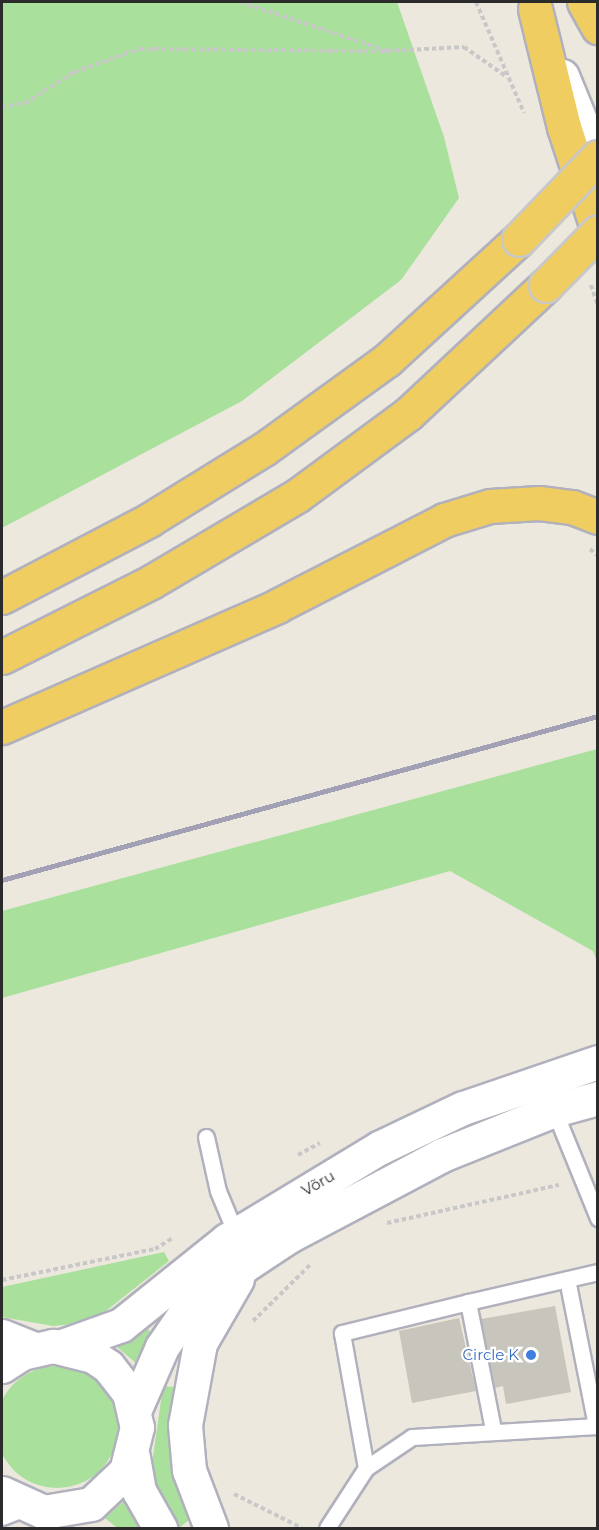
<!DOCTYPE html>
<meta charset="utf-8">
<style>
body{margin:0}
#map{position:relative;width:599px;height:1530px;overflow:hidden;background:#ece8dd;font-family:Montserrat,sans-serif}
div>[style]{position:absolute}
.green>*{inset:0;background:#a8e09c}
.round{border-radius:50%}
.building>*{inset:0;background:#c8c6bc}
.path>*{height:4px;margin-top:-2px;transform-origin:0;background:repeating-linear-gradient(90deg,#c8c8c8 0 4.5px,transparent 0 7.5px)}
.roads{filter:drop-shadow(2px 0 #b1b1be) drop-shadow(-2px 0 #b1b1be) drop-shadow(0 2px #b1b1be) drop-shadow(0 -2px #b1b1be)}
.service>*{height:15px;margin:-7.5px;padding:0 7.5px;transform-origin:7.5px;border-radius:7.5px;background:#fff}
.tertiary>*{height:33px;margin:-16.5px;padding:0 16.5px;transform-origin:16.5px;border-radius:16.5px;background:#fff}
.secondary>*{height:33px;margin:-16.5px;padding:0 16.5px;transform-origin:16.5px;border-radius:16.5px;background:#fff}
.trunk>*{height:33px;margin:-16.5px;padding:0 16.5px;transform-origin:16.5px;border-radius:16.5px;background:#f0cd60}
.rail>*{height:4.5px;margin:-2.25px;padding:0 2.25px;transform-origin:2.25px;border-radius:2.25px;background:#a1a0b4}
.bridges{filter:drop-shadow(2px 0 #c8c8c8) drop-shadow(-2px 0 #c8c8c8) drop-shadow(0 2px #c8c8c8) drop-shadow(0 -2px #c8c8c8)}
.trunk-bridge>*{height:33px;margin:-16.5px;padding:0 16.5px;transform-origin:16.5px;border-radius:16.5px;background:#f0cd60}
.dots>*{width:16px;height:16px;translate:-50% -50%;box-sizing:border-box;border:3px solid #fff;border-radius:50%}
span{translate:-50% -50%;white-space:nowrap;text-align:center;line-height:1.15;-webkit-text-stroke:4.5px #fff;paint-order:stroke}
.street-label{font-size:15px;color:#2b2b2b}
.shop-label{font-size:15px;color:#366cbe}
.right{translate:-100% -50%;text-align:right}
.frame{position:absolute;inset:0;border:3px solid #2b2b2b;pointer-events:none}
</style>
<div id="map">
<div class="green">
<i style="clip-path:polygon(2px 2px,397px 2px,444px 137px,459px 198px,401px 280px,242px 401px,2px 528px)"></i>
<i style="clip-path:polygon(597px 749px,597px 962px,593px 951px,450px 871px,2px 998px,2px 911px)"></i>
<i style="clip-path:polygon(164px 1252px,169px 1261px,92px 1322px,53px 1326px,2px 1317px,2px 1287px)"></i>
<i style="clip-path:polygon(143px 1324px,154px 1335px,137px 1364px,117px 1347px)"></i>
<i class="round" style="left:-4px;top:1366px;width:122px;height:122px"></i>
<i style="clip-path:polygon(163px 1386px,174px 1387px,171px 1424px,193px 1517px,179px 1528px,159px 1505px,150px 1478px)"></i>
<i style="clip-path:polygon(125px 1500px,147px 1528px,117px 1528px,105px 1518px)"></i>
</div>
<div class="building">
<i style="clip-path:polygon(555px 1306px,571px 1392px,506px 1404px,503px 1386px,495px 1388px,481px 1319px)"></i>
<i style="clip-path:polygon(459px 1318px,476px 1391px,412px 1403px,399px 1331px)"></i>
</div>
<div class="path">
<i style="left:240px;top:2px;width:155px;rotate:18.4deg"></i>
<i style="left:387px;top:51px;width:77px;rotate:-3deg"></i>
<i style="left:464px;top:47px;width:52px;rotate:34.9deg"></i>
<i style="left:476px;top:2px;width:121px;rotate:66.6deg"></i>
<i style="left:2px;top:107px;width:23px;rotate:-10deg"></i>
<i style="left:25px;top:103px;width:58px;rotate:-32.3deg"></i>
<i style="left:74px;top:72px;width:69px;rotate:-19.5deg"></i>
<i style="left:139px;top:49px;width:248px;rotate:0.5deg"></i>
<i style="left:591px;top:285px;width:23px;rotate:72deg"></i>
<i style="left:590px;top:549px;width:11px;rotate:41deg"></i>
<i style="left:298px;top:1155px;width:25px;rotate:-29deg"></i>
<i style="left:387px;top:1223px;width:176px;rotate:-12.5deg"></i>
<i style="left:2px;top:1280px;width:156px;rotate:-11.5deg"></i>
<i style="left:155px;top:1249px;width:22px;rotate:-32deg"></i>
<i style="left:253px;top:1321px;width:80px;rotate:-44.5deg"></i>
<i style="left:234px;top:1494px;width:76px;rotate:26.6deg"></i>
</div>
<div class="roads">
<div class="service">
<i style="left:554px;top:1110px;width:117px;rotate:67.8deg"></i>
<i style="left:206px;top:1137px;width:55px;rotate:77.5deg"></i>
<i style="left:218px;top:1191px;width:47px;rotate:67.3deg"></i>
<i style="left:567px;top:1279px;width:150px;rotate:78.8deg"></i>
<i style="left:468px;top:1302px;width:133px;rotate:-13deg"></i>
<i style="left:366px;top:1468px;width:137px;rotate:-100.1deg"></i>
<i style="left:342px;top:1333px;width:130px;rotate:-13.8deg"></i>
<i style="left:468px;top:1302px;width:130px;rotate:78.9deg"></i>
<i style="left:2px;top:1517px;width:26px;rotate:-21deg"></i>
<i style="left:327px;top:1528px;width:72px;rotate:-57deg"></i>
<i style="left:366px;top:1468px;width:55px;rotate:-34deg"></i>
<i style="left:412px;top:1437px;width:186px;rotate:-3.4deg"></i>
</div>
<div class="tertiary">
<i style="left:2px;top:1336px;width:35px;rotate:22deg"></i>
</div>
<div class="secondary">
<i style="left:562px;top:76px;width:95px;rotate:67.8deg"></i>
<i style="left:62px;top:1346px;width:63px;rotate:-19.6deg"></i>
<i style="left:121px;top:1325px;width:136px;rotate:-38.7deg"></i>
<i style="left:227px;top:1240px;width:178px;rotate:-31.2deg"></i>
<i style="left:379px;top:1148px;width:93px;rotate:-25.5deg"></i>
<i style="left:463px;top:1108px;width:143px;rotate:-18.8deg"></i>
<i style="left:2px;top:1366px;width:24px;rotate:-33deg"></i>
<i style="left:22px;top:1353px;width:32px;rotate:-13deg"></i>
<i style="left:53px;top:1346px;width:41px;rotate:14deg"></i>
<i style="left:93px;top:1356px;width:18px;rotate:34deg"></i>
<i style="left:108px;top:1366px;width:34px;rotate:52deg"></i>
<i style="left:129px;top:1393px;width:35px;rotate:77deg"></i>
<i style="left:137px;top:1427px;width:45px;rotate:104deg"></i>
<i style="left:126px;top:1471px;width:48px;rotate:136.7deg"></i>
<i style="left:91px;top:1504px;width:48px;rotate:170.3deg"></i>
<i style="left:44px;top:1512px;width:46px;rotate:-155.7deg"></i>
<i style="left:135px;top:1409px;width:68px;rotate:-66.5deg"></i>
<i style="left:162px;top:1347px;width:46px;rotate:-55.6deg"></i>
<i style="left:188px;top:1309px;width:72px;rotate:-37.7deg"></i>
<i style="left:245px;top:1265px;width:53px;rotate:-33.4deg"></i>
<i style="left:289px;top:1236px;width:173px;rotate:-27.9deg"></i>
<i style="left:442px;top:1155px;width:121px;rotate:-21.9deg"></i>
<i style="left:554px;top:1110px;width:46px;rotate:-15.3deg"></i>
<i style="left:133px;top:1457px;width:35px;rotate:80deg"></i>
<i style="left:139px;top:1491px;width:43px;rotate:60.4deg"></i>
<i style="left:211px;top:1528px;width:62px;rotate:-110.8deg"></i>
<i style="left:189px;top:1470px;width:45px;rotate:-95.1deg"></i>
<i style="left:185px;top:1425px;width:83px;rotate:-79.6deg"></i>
<i style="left:200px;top:1343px;width:74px;rotate:-60deg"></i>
</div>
<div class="trunk">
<i style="left:584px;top:2px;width:29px;rotate:61deg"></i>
<i style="left:535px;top:9px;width:122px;rotate:76.2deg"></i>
<i style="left:564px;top:127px;width:109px;rotate:71.9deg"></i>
<i style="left:2px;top:597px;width:166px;rotate:-27.6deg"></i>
<i style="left:149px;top:520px;width:135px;rotate:-31.7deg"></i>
<i style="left:264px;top:449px;width:152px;rotate:-35.9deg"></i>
<i style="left:387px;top:360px;width:179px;rotate:-42.5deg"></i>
<i style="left:2px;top:657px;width:167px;rotate:-26.7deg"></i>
<i style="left:151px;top:582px;width:171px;rotate:-30.6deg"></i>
<i style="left:298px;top:495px;width:137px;rotate:-36.4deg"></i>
<i style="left:408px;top:414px;width:189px;rotate:-43.1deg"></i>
<i style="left:2px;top:727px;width:300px;rotate:-23.7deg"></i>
<i style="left:277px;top:606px;width:188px;rotate:-27.2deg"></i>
<i style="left:444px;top:520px;width:48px;rotate:-16.9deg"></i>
<i style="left:490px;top:506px;width:49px;rotate:-3.5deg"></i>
<i style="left:539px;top:503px;width:33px;rotate:7deg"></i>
<i style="left:572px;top:507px;width:28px;rotate:21deg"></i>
</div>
</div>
<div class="rail">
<i style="left:2px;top:880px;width:618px;rotate:-15.39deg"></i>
</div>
<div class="bridges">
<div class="trunk-bridge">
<i style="left:519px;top:239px;width:114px;rotate:-46.1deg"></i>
<i style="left:546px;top:285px;width:74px;rotate:-45.5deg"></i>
</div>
</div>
<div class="dots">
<i style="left:531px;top:1355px;background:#3f7fe0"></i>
</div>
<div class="street-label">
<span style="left:318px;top:1183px;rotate:-30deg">Võru</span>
</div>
<div class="shop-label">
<span class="right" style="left:519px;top:1355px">Circle K</span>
</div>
<div class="frame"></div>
</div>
